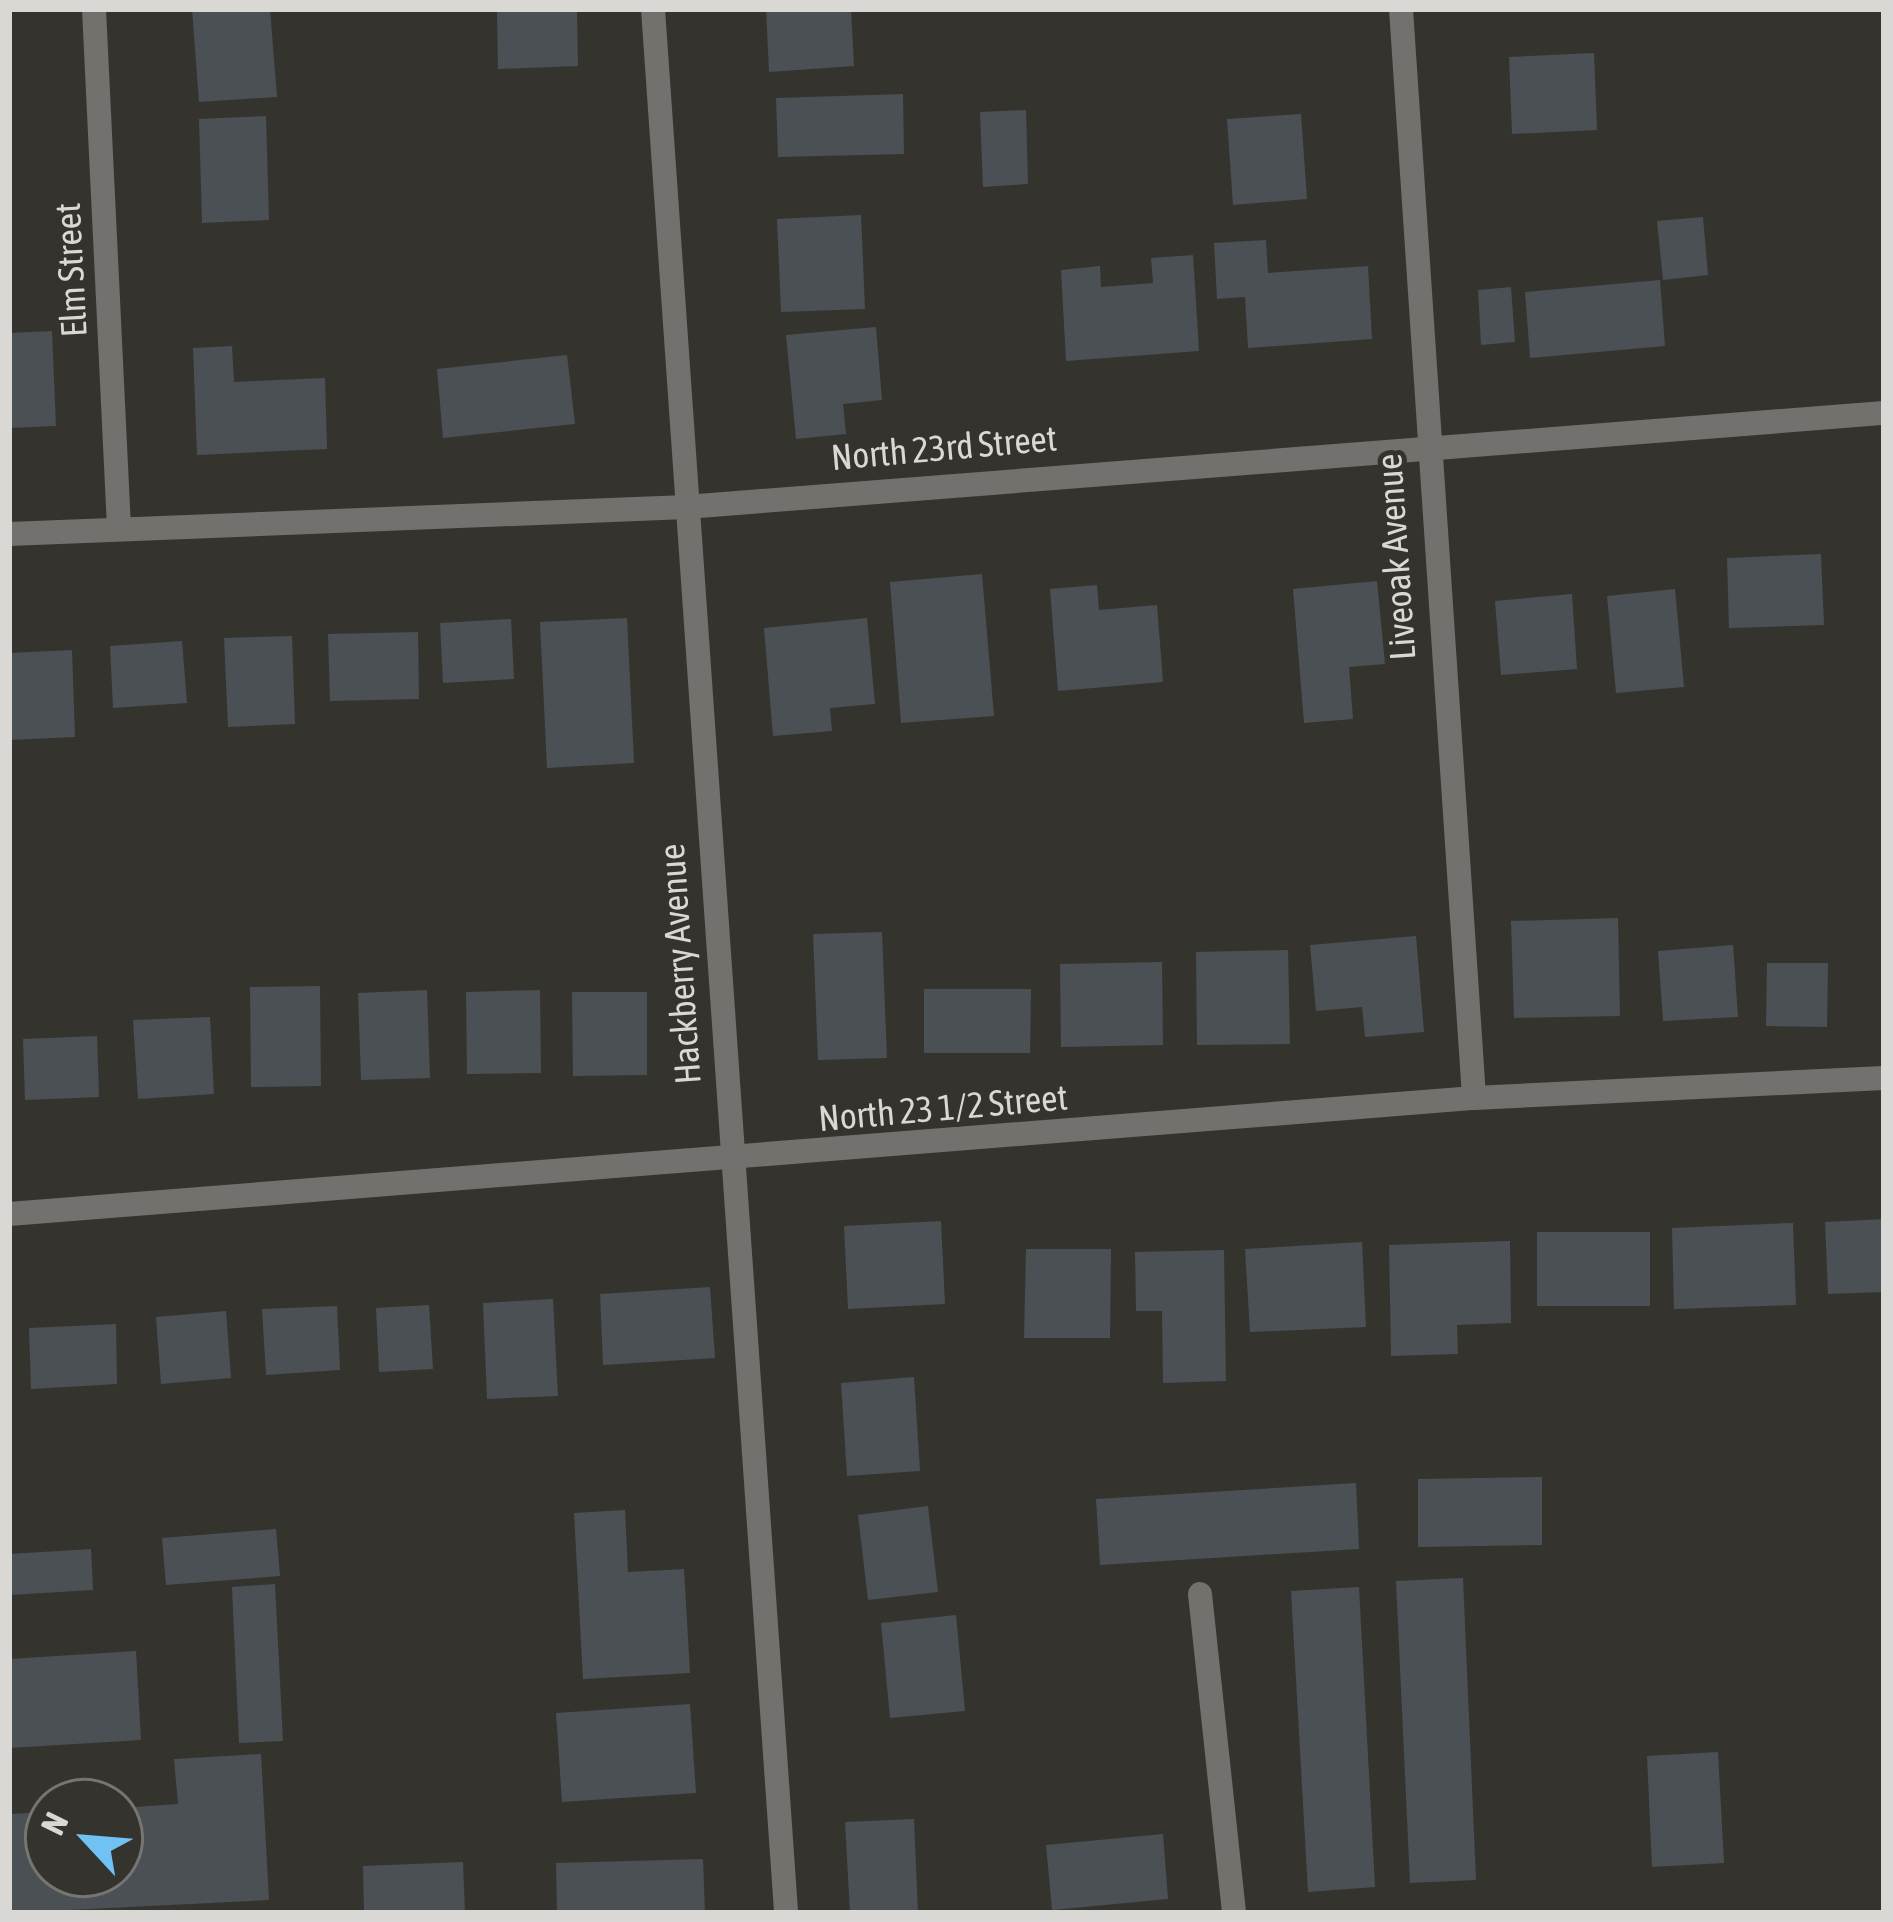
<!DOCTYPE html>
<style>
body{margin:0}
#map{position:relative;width:1893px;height:1922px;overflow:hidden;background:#35332e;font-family:"Asap Condensed",sans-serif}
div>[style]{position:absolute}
.building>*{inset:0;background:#4b5054}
.lane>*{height:24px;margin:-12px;padding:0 12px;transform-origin:12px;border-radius:12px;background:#72716e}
.street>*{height:24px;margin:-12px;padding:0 12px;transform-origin:12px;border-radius:12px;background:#72716e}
span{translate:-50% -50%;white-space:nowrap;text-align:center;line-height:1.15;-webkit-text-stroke:10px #35332e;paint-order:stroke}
.street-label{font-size:36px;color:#d9d8d5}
.frame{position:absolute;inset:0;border:12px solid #d9d8d5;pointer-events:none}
.north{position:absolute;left:24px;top:1778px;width:120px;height:120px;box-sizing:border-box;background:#35332e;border:3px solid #777571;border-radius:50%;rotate:296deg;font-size:33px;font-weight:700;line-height:48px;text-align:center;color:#d9d8d5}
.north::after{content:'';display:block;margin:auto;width:42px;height:54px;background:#70c1f4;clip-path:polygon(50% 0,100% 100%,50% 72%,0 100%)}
</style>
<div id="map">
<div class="building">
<i style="clip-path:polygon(192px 9px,270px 9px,277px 97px,199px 102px)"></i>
<i style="clip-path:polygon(577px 9px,578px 66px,498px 69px,497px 11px)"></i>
<i style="clip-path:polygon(766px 9px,851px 9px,854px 66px,769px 72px)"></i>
<i style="clip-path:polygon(1594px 53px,1597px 130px,1512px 134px,1509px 57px)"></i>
<i style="clip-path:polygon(903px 94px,904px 154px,778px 157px,776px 98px)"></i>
<i style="clip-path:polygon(1026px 110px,1028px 184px,983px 187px,980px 112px)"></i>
<i style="clip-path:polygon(1301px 114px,1307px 199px,1233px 205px,1227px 119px)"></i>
<i style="clip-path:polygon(266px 116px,269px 220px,202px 223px,199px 119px)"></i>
<i style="clip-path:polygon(861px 215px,865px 309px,781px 312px,777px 219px)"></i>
<i style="clip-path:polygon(1703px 217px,1708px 275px,1663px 280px,1657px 221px)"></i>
<i style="clip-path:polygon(1266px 240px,1268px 273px,1368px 266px,1372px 339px,1248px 348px,1245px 297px,1217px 299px,1214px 243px)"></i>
<i style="clip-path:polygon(1193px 255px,1199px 351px,1066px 361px,1061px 270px,1100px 266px,1101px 287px,1153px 283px,1151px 258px)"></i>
<i style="clip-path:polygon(1660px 280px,1665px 346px,1530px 358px,1525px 292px)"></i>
<i style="clip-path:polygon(1511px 287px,1515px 342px,1481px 345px,1478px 290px)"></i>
<i style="clip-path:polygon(876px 327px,882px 400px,843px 404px,846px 434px,796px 439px,786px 335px)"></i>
<i style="clip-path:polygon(52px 331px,56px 426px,9px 428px,9px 333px)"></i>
<i style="clip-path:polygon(232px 346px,234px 382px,325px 378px,327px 449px,197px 455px,193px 348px)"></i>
<i style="clip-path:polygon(567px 355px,575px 424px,443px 438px,437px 369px)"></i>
<i style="clip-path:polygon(1821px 554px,1824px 625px,1729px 628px,1727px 558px)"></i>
<i style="clip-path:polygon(982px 574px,994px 716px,901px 723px,890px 582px)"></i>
<i style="clip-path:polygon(1377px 581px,1385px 664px,1349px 667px,1353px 719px,1304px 723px,1293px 589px)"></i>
<i style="clip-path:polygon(1097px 585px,1099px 610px,1157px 605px,1163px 682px,1058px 691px,1050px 589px)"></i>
<i style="clip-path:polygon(1675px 589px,1684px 687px,1616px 693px,1607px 596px)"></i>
<i style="clip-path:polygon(1572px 594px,1577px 669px,1501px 675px,1495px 601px)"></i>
<i style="clip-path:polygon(627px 618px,634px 763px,547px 768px,540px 622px)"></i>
<i style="clip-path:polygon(867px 618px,875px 704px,830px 708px,832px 731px,773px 736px,764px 628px)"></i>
<i style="clip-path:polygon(511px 619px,514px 679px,443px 683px,440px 623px)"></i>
<i style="clip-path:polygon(418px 632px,419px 699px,330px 701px,328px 634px)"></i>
<i style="clip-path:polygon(292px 636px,295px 724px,228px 727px,224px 638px)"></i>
<i style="clip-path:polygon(182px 641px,187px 703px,113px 708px,110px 646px)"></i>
<i style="clip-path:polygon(72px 650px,75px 737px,9px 740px,9px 653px)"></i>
<i style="clip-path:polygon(1618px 918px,1620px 1016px,1514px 1018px,1511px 921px)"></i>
<i style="clip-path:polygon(882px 932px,887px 1058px,818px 1060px,813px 934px)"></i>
<i style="clip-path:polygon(1416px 936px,1424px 1032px,1365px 1037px,1362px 1007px,1316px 1011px,1310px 945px)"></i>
<i style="clip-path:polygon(1733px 945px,1738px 1017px,1663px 1021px,1658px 951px)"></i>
<i style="clip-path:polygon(1288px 950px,1290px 1044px,1197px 1045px,1196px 952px)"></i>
<i style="clip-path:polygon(1162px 962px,1163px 1045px,1061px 1047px,1060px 964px)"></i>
<i style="clip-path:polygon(1767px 963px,1828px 963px,1827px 1027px,1766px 1026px)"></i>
<i style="clip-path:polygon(320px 986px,321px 1086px,251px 1087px,250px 987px)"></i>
<i style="clip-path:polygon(924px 989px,1031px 989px,1030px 1053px,924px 1053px)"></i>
<i style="clip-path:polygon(427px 990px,430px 1078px,361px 1080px,358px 993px)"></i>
<i style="clip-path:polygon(540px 990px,541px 1073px,467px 1074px,466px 992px)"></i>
<i style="clip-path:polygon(572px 992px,647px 992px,647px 1075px,573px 1076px)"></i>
<i style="clip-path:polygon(210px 1017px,214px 1094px,138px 1099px,133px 1020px)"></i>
<i style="clip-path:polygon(97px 1036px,99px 1097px,25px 1100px,23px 1039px)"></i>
<i style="clip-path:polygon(1884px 1219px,1884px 1292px,1828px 1294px,1825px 1222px)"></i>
<i style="clip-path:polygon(941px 1221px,945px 1304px,848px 1309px,844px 1226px)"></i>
<i style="clip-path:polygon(1793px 1223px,1796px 1305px,1674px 1309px,1672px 1228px)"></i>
<i style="clip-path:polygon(1537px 1232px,1650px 1232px,1650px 1306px,1537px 1306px)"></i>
<i style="clip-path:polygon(1510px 1241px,1511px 1323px,1457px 1325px,1458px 1354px,1391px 1356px,1389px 1245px)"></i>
<i style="clip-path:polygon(1362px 1242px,1366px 1327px,1250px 1332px,1245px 1249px)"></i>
<i style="clip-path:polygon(1026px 1249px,1111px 1249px,1110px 1338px,1024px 1338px)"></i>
<i style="clip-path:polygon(1224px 1250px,1226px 1381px,1163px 1383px,1162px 1311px,1136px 1311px,1135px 1252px)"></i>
<i style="clip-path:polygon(710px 1287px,715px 1358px,603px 1365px,600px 1294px)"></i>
<i style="clip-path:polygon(553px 1299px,558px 1396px,487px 1399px,483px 1303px)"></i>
<i style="clip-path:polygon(429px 1305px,433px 1369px,379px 1372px,376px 1308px)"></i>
<i style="clip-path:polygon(337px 1306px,340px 1370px,266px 1375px,262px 1309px)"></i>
<i style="clip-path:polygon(226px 1311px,231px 1378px,161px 1384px,156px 1317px)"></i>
<i style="clip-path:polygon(116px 1324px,117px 1384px,31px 1389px,29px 1328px)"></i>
<i style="clip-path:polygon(914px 1377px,920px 1471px,847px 1476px,841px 1383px)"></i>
<i style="clip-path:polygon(1542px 1477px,1542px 1545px,1418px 1547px,1418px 1479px)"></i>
<i style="clip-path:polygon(1356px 1483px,1359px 1549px,1100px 1565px,1096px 1499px)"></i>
<i style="clip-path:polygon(928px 1506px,938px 1592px,868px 1600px,858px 1515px)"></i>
<i style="clip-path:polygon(625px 1510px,628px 1572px,684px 1569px,690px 1673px,583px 1679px,574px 1513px)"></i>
<i style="clip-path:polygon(276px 1529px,280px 1576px,166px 1585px,162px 1538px)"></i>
<i style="clip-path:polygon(91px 1549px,93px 1590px,9px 1595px,9px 1554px)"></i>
<i style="clip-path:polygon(1463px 1578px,1476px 1880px,1410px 1883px,1396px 1581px)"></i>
<i style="clip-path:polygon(275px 1584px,283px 1741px,239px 1743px,232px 1587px)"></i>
<i style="clip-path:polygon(1359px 1587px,1375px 1887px,1308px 1892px,1291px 1591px)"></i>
<i style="clip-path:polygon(956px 1615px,965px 1711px,890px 1718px,881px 1623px)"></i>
<i style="clip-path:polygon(136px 1651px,141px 1740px,9px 1748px,9px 1659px)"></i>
<i style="clip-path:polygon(690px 1704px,696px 1793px,562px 1802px,556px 1713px)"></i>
<i style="clip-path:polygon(1718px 1752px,1724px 1863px,1652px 1867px,1647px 1756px)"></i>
<i style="clip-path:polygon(261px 1754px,269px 1900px,9px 1913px,9px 1814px,48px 1812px,48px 1874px,120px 1874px,120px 1808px,178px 1804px,174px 1759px)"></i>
<i style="clip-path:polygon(914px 1819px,918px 1913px,850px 1913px,845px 1822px)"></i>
<i style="clip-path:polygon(1163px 1834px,1168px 1899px,1052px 1910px,1046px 1845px)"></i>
<i style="clip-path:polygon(703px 1859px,705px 1913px,557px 1913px,556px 1863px)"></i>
<i style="clip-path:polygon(463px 1862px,465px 1913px,364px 1913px,363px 1866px)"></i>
</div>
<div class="lane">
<i style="left:1200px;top:1594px;width:321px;rotate:83.9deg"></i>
</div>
<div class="street">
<i style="left:94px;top:9px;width:520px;rotate:87.24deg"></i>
<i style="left:653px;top:9px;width:1909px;rotate:86deg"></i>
<i style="left:1401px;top:9px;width:1091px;rotate:86.16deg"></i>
<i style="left:9px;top:534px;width:678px;rotate:-2.28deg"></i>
<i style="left:686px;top:507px;width:1202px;rotate:-4.49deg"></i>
<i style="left:9px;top:1214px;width:1470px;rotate:-4.53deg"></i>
<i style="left:1474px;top:1098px;width:410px;rotate:-2.8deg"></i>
</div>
<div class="street-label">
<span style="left:71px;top:270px;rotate:-93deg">Elm Street</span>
<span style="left:944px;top:448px;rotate:-5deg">North 23rd Street</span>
<span style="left:1396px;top:557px;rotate:-94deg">Liveoak Avenue</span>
<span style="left:680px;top:964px;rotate:-94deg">Hackberry Avenue</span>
<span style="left:943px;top:1108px;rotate:-5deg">North 23 1/2 Street</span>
</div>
<div class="frame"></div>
<div class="north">N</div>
</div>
